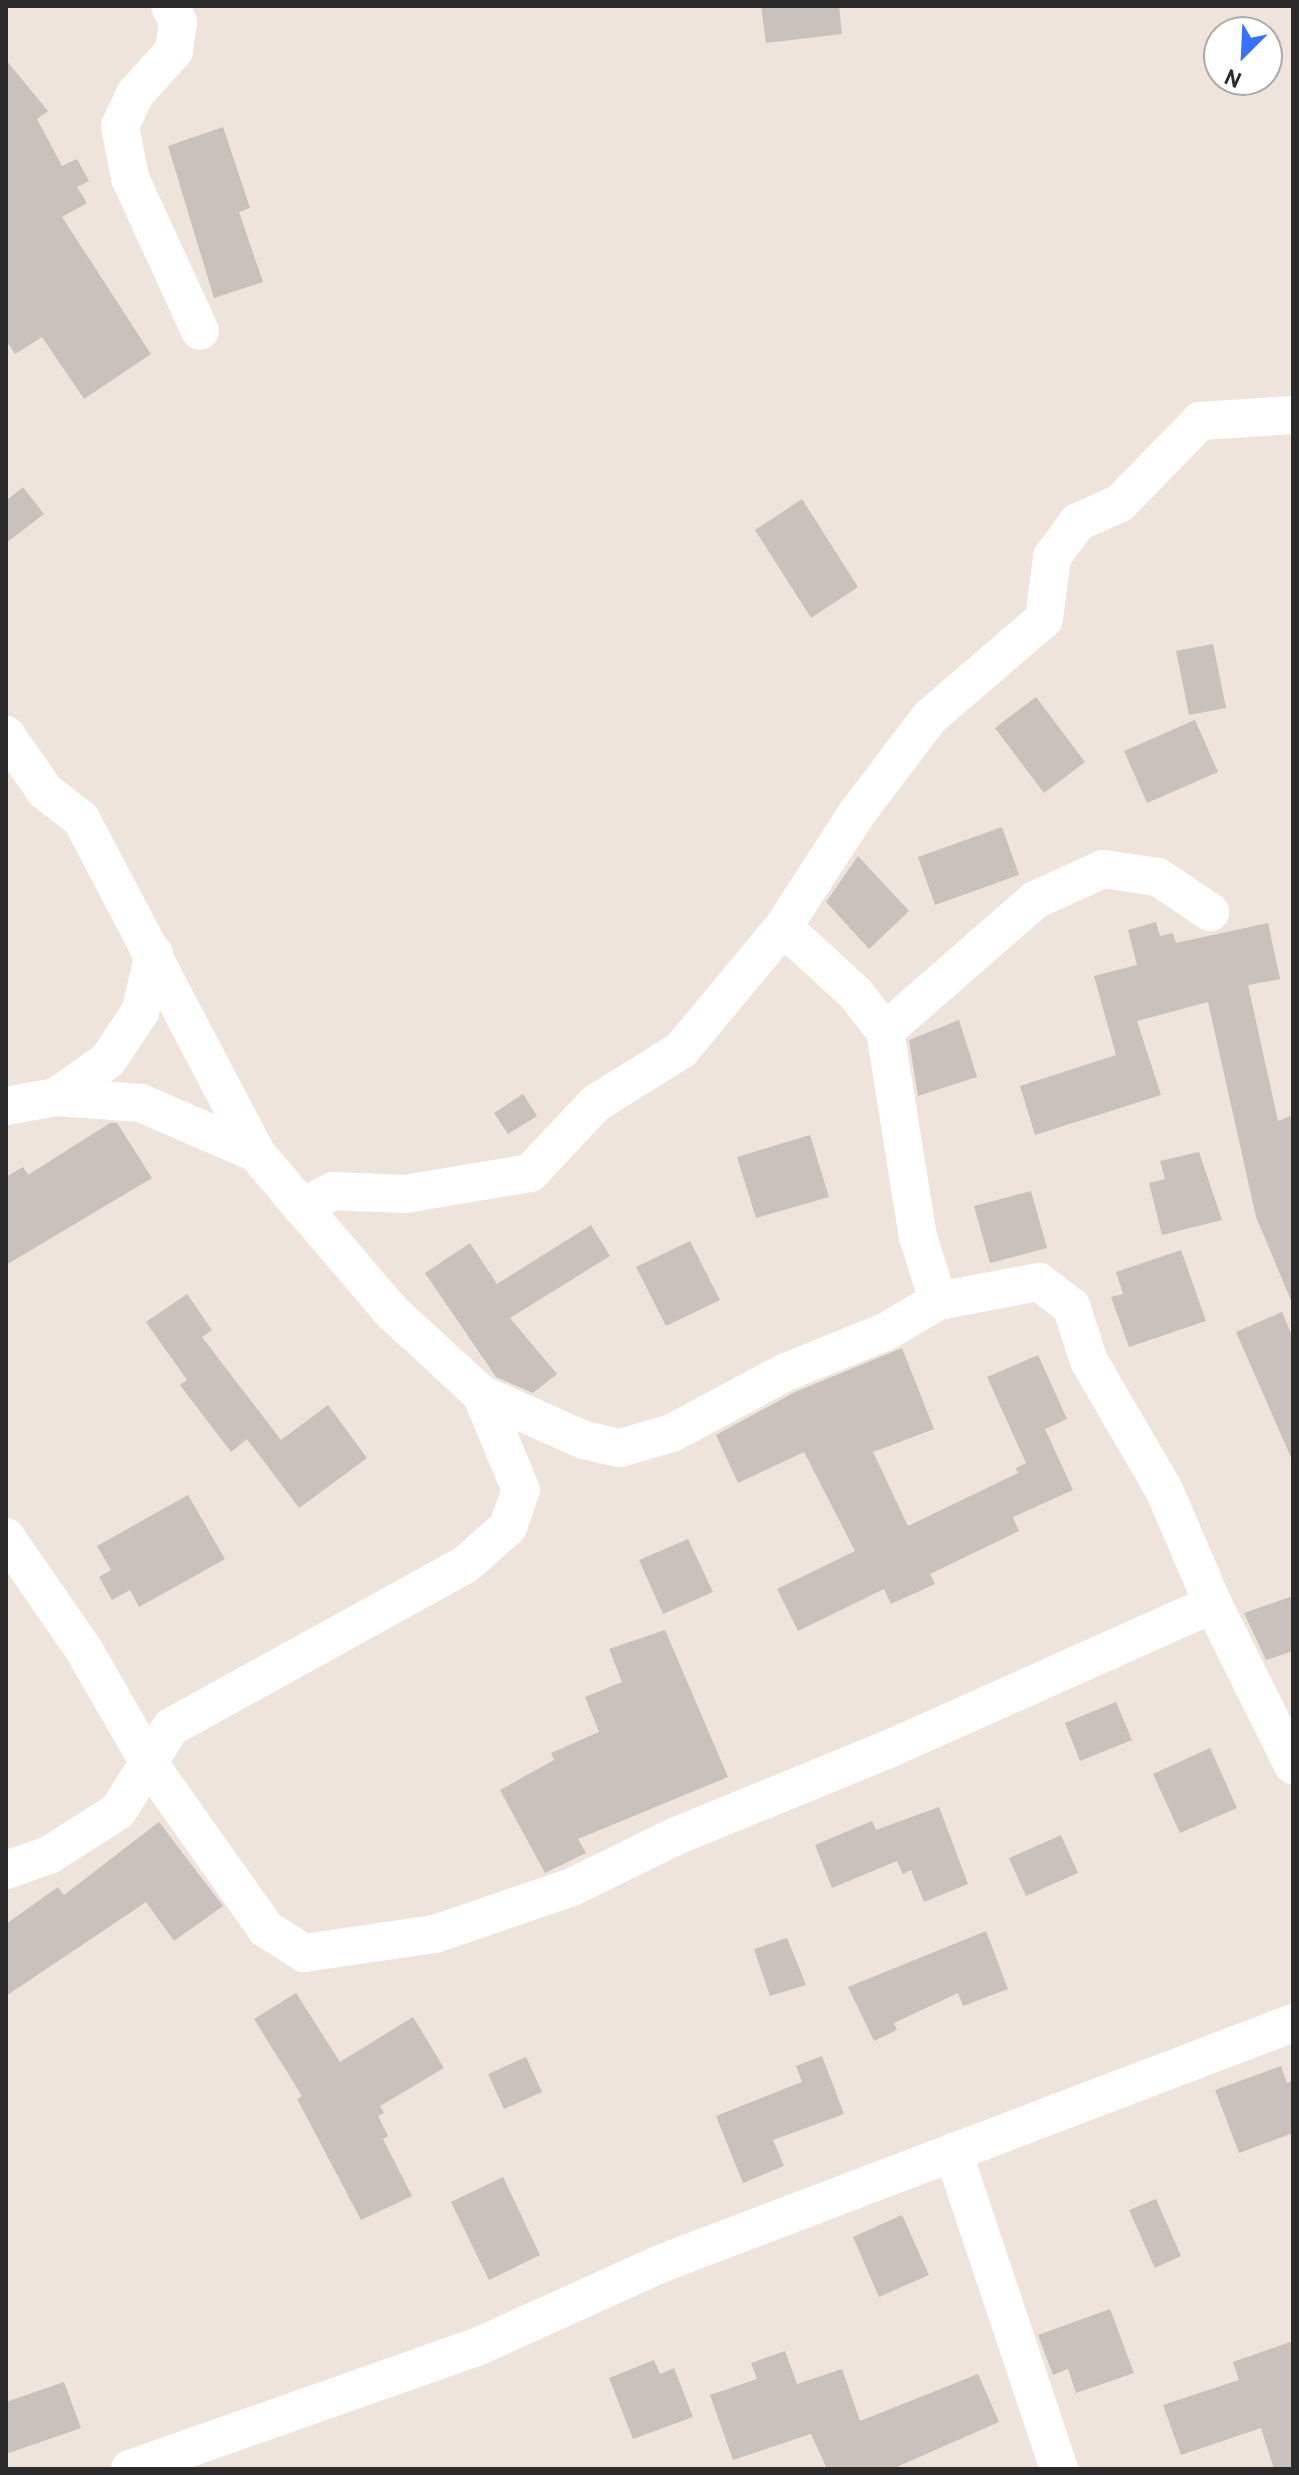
<!DOCTYPE html>
<style>
body{margin:0}
#map{position:relative;width:1299px;height:2475px;overflow:hidden;background:#eee4db;font-family:Overpass,sans-serif}
div>[style]{position:absolute}
.building>*{inset:0;background:#c9c1bb}
.minor>*{height:38px;margin:-19px;padding:0 19px;transform-origin:19px;border-radius:19px;background:#fff}
span{translate:-50% -50%;white-space:nowrap;text-align:center;line-height:1.15;-webkit-text-stroke:7px #fff;paint-order:stroke}
.frame{position:absolute;inset:0;border:8px solid #2b2b2b;pointer-events:none}
.north{position:absolute;left:1203px;top:16px;width:80px;height:80px;box-sizing:border-box;background:#fff;border:2px solid #aaa;border-radius:50%;rotate:204deg;font-size:22px;font-weight:700;line-height:32px;text-align:center;color:#2b2b2b}
.north::after{content:'';display:block;margin:auto;width:28px;height:36px;background:#3771ff;clip-path:polygon(50% 0,100% 100%,50% 72%,0 100%)}
</style>
<div id="map">
<div class="building">
<i style="clip-path:polygon(761px 6px,839px 6px,842px 34px,766px 43px)"></i>
<i style="clip-path:polygon(6px 60px,48px 111px,37px 119px,62px 166px,77px 159px,89px 181px,77px 187px,87px 203px,62px 217px,151px 354px,84px 399px,42px 337px,15px 354px,6px 340px)"></i>
<i style="clip-path:polygon(223px 127px,250px 208px,239px 212px,263px 282px,214px 298px,168px 146px)"></i>
<i style="clip-path:polygon(23px 487px,44px 514px,6px 543px,6px 501px)"></i>
<i style="clip-path:polygon(802px 499px,858px 587px,811px 618px,755px 530px)"></i>
<i style="clip-path:polygon(1213px 644px,1226px 708px,1189px 715px,1176px 651px)"></i>
<i style="clip-path:polygon(1036px 697px,1085px 762px,1044px 793px,995px 728px)"></i>
<i style="clip-path:polygon(1195px 720px,1218px 772px,1147px 803px,1124px 751px)"></i>
<i style="clip-path:polygon(1002px 827px,1019px 875px,935px 905px,918px 857px)"></i>
<i style="clip-path:polygon(858px 856px,909px 911px,869px 949px,826px 902px)"></i>
<i style="clip-path:polygon(1156px 922px,1160px 936px,1173px 933px,1176px 943px,1268px 923px,1280px 979px,1248px 985px,1278px 1121px,1293px 1115px,1293px 1305px,1256px 1217px,1208px 1002px,1137px 1021px,1161px 1095px,1035px 1135px,1020px 1086px,1116px 1055px,1094px 976px,1137px 965px,1128px 930px)"></i>
<i style="clip-path:polygon(959px 1020px,977px 1077px,918px 1096px,909px 1040px)"></i>
<i style="clip-path:polygon(523px 1094px,537px 1116px,508px 1134px,494px 1113px)"></i>
<i style="clip-path:polygon(110px 1123px,117px 1123px,152px 1178px,6px 1265px,6px 1177px,23px 1167px,28px 1175px)"></i>
<i style="clip-path:polygon(810px 1135px,829px 1197px,756px 1218px,737px 1157px)"></i>
<i style="clip-path:polygon(1199px 1152px,1222px 1220px,1162px 1235px,1149px 1183px,1165px 1179px,1160px 1161px)"></i>
<i style="clip-path:polygon(1031px 1191px,1047px 1248px,990px 1263px,974px 1206px)"></i>
<i style="clip-path:polygon(591px 1225px,610px 1256px,510px 1318px,557px 1374px,533px 1393px,496px 1377px,425px 1273px,470px 1243px,497px 1284px)"></i>
<i style="clip-path:polygon(690px 1241px,720px 1300px,666px 1326px,636px 1267px)"></i>
<i style="clip-path:polygon(1181px 1250px,1206px 1321px,1129px 1347px,1111px 1297px,1123px 1294px,1116px 1272px)"></i>
<i style="clip-path:polygon(187px 1294px,212px 1330px,202px 1337px,281px 1440px,328px 1405px,367px 1458px,299px 1508px,247px 1439px,231px 1452px,180px 1385px,187px 1380px,146px 1322px)"></i>
<i style="clip-path:polygon(1282px 1312px,1293px 1338px,1293px 1462px,1236px 1332px)"></i>
<i style="clip-path:polygon(902px 1348px,934px 1429px,873px 1452px,908px 1526px,1018px 1473px,1016px 1468px,1026px 1463px,987px 1377px,1038px 1355px,1067px 1419px,1045px 1429px,1073px 1490px,1013px 1517px,1019px 1531px,930px 1574px,935px 1584px,891px 1604px,884px 1589px,798px 1631px,777px 1589px,855px 1551px,804px 1452px,738px 1483px,716px 1435px,795px 1392px)"></i>
<i style="clip-path:polygon(188px 1495px,225px 1559px,139px 1607px,130px 1590px,112px 1600px,99px 1577px,111px 1570px,97px 1546px)"></i>
<i style="clip-path:polygon(688px 1539px,713px 1592px,663px 1614px,639px 1560px)"></i>
<i style="clip-path:polygon(1293px 1596px,1293px 1651px,1266px 1660px,1244px 1613px)"></i>
<i style="clip-path:polygon(665px 1630px,728px 1777px,578px 1839px,586px 1853px,545px 1873px,500px 1790px,554px 1760px,551px 1753px,599px 1732px,585px 1697px,622px 1682px,609px 1649px)"></i>
<i style="clip-path:polygon(1116px 1702px,1132px 1740px,1080px 1761px,1065px 1723px)"></i>
<i style="clip-path:polygon(1210px 1748px,1237px 1808px,1180px 1833px,1153px 1774px)"></i>
<i style="clip-path:polygon(939px 1807px,968px 1884px,924px 1902px,911px 1870px,903px 1874px,897px 1861px,832px 1888px,815px 1845px,872px 1821px,876px 1830px)"></i>
<i style="clip-path:polygon(159px 1822px,223px 1906px,174px 1941px,146px 1902px,6px 1996px,6px 1924px,58px 1887px,64px 1895px)"></i>
<i style="clip-path:polygon(1061px 1835px,1078px 1873px,1026px 1896px,1009px 1858px)"></i>
<i style="clip-path:polygon(986px 1931px,1008px 1989px,963px 2006px,958px 1993px,894px 2023px,897px 2030px,874px 2041px,848px 1987px)"></i>
<i style="clip-path:polygon(787px 1938px,806px 1985px,770px 1996px,754px 1949px)"></i>
<i style="clip-path:polygon(296px 1993px,340px 2062px,413px 2017px,444px 2068px,380px 2106px,384px 2113px,378px 2116px,388px 2136px,383px 2139px,412px 2196px,361px 2220px,297px 2099px,302px 2096px,254px 2019px)"></i>
<i style="clip-path:polygon(822px 2056px,844px 2114px,773px 2140px,784px 2166px,743px 2183px,716px 2116px,802px 2082px,796px 2066px)"></i>
<i style="clip-path:polygon(526px 2057px,542px 2092px,504px 2109px,488px 2074px)"></i>
<i style="clip-path:polygon(1281px 2066px,1287px 2083px,1293px 2081px,1293px 2133px,1239px 2153px,1215px 2090px)"></i>
<i style="clip-path:polygon(503px 2177px,540px 2255px,489px 2280px,451px 2202px)"></i>
<i style="clip-path:polygon(1156px 2199px,1181px 2256px,1155px 2268px,1129px 2210px)"></i>
<i style="clip-path:polygon(902px 2215px,929px 2275px,879px 2297px,853px 2237px)"></i>
<i style="clip-path:polygon(1110px 2309px,1134px 2373px,1076px 2393px,1068px 2369px,1053px 2375px,1038px 2335px)"></i>
<i style="clip-path:polygon(1293px 2341px,1293px 2469px,1274px 2469px,1261px 2428px,1181px 2455px,1163px 2405px,1239px 2380px,1233px 2362px)"></i>
<i style="clip-path:polygon(785px 2351px,797px 2384px,842px 2369px,860px 2421px,978px 2374px,999px 2422px,892px 2469px,827px 2469px,811px 2434px,733px 2460px,710px 2395px,757px 2379px,751px 2363px)"></i>
<i style="clip-path:polygon(654px 2360px,660px 2374px,674px 2368px,693px 2417px,633px 2439px,609px 2378px)"></i>
<i style="clip-path:polygon(64px 2382px,81px 2428px,6px 2454px,6px 2402px)"></i>
</div>
<div class="minor">
<i style="left:170px;top:6px;width:18px;rotate:63deg"></i>
<i style="left:178px;top:22px;width:29px;rotate:98deg"></i>
<i style="left:174px;top:51px;width:58px;rotate:132.2deg"></i>
<i style="left:135px;top:94px;width:35px;rotate:115deg"></i>
<i style="left:120px;top:126px;width:53px;rotate:79.1deg"></i>
<i style="left:130px;top:178px;width:168px;rotate:65.4deg"></i>
<i style="left:6px;top:735px;width:68px;rotate:55.1deg"></i>
<i style="left:45px;top:791px;width:46px;rotate:37.9deg"></i>
<i style="left:81px;top:819px;width:377px;rotate:62.3deg"></i>
<i style="left:256px;top:1153px;width:209px;rotate:49.5deg"></i>
<i style="left:392px;top:1312px;width:121px;rotate:42.7deg"></i>
<i style="left:481px;top:1394px;width:113px;rotate:24.1deg"></i>
<i style="left:584px;top:1440px;width:37px;rotate:13deg"></i>
<i style="left:620px;top:1448px;width:54px;rotate:-16.1deg"></i>
<i style="left:672px;top:1433px;width:129px;rotate:-28.2deg"></i>
<i style="left:786px;top:1372px;width:107px;rotate:-22deg"></i>
<i style="left:885px;top:1332px;width:61px;rotate:-30.3deg"></i>
<i style="left:938px;top:1301px;width:103px;rotate:-10.7deg"></i>
<i style="left:1039px;top:1282px;width:40px;rotate:37deg"></i>
<i style="left:1071px;top:1306px;width:58px;rotate:71.9deg"></i>
<i style="left:1089px;top:1361px;width:149px;rotate:59.8deg"></i>
<i style="left:1164px;top:1490px;width:124px;rotate:66.7deg"></i>
<i style="left:1213px;top:1604px;width:180px;rotate:63.6deg"></i>
<i style="left:783px;top:927px;width:98px;rotate:42.5deg"></i>
<i style="left:855px;top:993px;width:48px;rotate:51.7deg"></i>
<i style="left:885px;top:1031px;width:208px;rotate:80.9deg"></i>
<i style="left:918px;top:1236px;width:68px;rotate:72.9deg"></i>
<i style="left:885px;top:1031px;width:199px;rotate:-41.1deg"></i>
<i style="left:1035px;top:900px;width:75px;rotate:-24.5deg"></i>
<i style="left:1103px;top:869px;width:56px;rotate:8.3deg"></i>
<i style="left:1158px;top:877px;width:63px;rotate:33.9deg"></i>
<i style="left:56px;top:1097px;width:64px;rotate:-35.4deg"></i>
<i style="left:108px;top:1060px;width:58px;rotate:-56.3deg"></i>
<i style="left:140px;top:1012px;width:60px;rotate:-76.4deg"></i>
<i style="left:6px;top:1106px;width:51px;rotate:-10.2deg"></i>
<i style="left:56px;top:1097px;width:85px;rotate:4deg"></i>
<i style="left:141px;top:1103px;width:125px;rotate:23.5deg"></i>
<i style="left:302px;top:1208px;width:35px;rotate:-29deg"></i>
<i style="left:333px;top:1191px;width:72px;rotate:2.4deg"></i>
<i style="left:405px;top:1194px;width:127px;rotate:-9.5deg"></i>
<i style="left:530px;top:1173px;width:96px;rotate:-46.7deg"></i>
<i style="left:596px;top:1103px;width:100px;rotate:-31.9deg"></i>
<i style="left:681px;top:1050px;width:160px;rotate:-50.3deg"></i>
<i style="left:783px;top:927px;width:136px;rotate:-57deg"></i>
<i style="left:857px;top:813px;width:121px;rotate:-52.8deg"></i>
<i style="left:930px;top:717px;width:150px;rotate:-40.7deg"></i>
<i style="left:1044px;top:619px;width:63px;rotate:-82.6deg"></i>
<i style="left:1052px;top:557px;width:44px;rotate:-53.4deg"></i>
<i style="left:1078px;top:522px;width:46px;rotate:-24.3deg"></i>
<i style="left:1120px;top:503px;width:115px;rotate:-45.7deg"></i>
<i style="left:1200px;top:421px;width:93px;rotate:-3.7deg"></i>
<i style="left:6px;top:1537px;width:137px;rotate:55.4deg"></i>
<i style="left:84px;top:1650px;width:133px;rotate:60.1deg"></i>
<i style="left:150px;top:1765px;width:201px;rotate:54.7deg"></i>
<i style="left:266px;top:1929px;width:45px;rotate:32.3deg"></i>
<i style="left:304px;top:1953px;width:132px;rotate:-8.3deg"></i>
<i style="left:435px;top:1934px;width:145px;rotate:-18.9deg"></i>
<i style="left:572px;top:1887px;width:114px;rotate:-26.1deg"></i>
<i style="left:674px;top:1837px;width:235px;rotate:-22.3deg"></i>
<i style="left:891px;top:1748px;width:353px;rotate:-24.1deg"></i>
<i style="left:6px;top:1870px;width:46px;rotate:-19.2deg"></i>
<i style="left:49px;top:1855px;width:82px;rotate:-32.5deg"></i>
<i style="left:118px;top:1811px;width:99px;rotate:-57.8deg"></i>
<i style="left:171px;top:1727px;width:336px;rotate:-28.9deg"></i>
<i style="left:465px;top:1565px;width:57px;rotate:-41.5deg"></i>
<i style="left:508px;top:1527px;width:39px;rotate:-71deg"></i>
<i style="left:521px;top:1490px;width:104px;rotate:-112.6deg"></i>
<i style="left:953px;top:2152px;width:334px;rotate:71.5deg"></i>
<i style="left:130px;top:2469px;width:368px;rotate:-19.4deg"></i>
<i style="left:477px;top:2347px;width:201px;rotate:-24.4deg"></i>
<i style="left:660px;top:2264px;width:677px;rotate:-20.84deg"></i>
</div>
<div class="frame"></div>
<div class="north">N</div>
</div>
